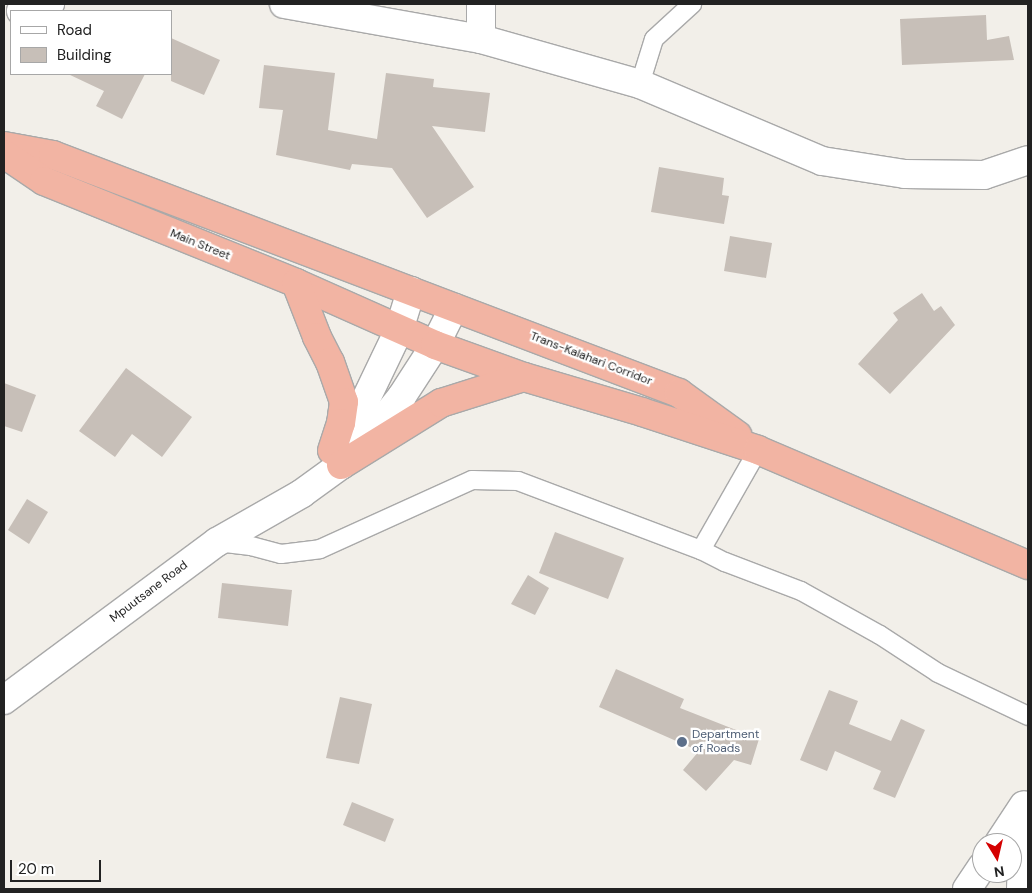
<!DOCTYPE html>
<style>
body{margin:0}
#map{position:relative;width:1032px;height:893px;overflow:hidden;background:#f2efe9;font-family:"DM Sans",sans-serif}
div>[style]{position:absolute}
.building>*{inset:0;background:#c7bfb8}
.roads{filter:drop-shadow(1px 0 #a9a9a9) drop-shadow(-1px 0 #a9a9a9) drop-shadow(0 1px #a9a9a9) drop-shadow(0 -1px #a9a9a9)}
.service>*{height:18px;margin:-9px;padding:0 9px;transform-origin:9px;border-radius:9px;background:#fff}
.minor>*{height:28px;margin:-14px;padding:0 14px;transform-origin:14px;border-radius:14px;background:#fff}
.trunk>*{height:28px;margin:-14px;padding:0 14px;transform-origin:14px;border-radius:14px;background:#f2b4a3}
.dots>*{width:14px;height:14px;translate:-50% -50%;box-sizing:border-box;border:2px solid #fff;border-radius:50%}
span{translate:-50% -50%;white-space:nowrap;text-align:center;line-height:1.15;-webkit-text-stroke:4.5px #fff;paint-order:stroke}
.street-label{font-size:12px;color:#222}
.service-label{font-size:12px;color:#4e5e75}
.left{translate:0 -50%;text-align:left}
.frame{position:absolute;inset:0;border:5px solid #222;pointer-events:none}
.legend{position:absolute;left:10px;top:10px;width:162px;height:65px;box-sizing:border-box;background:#fff;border:1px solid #a7a7a7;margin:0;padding:6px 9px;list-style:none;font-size:15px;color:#222}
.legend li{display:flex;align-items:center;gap:10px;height:25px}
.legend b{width:25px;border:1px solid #a7a7a7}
.north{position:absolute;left:972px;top:833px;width:50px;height:50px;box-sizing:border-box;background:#fff;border:1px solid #a7a7a7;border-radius:50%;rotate:171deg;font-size:14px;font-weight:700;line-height:20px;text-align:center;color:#222}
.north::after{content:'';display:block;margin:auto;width:18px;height:22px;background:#d40000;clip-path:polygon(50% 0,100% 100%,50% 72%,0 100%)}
.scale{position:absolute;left:10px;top:860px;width:91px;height:22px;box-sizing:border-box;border:2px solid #222;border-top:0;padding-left:6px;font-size:15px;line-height:18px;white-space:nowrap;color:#222;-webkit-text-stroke:4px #fff;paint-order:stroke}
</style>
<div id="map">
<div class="building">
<i style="clip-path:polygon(986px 15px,987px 40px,1009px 36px,1014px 60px,902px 65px,900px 19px)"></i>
<i style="clip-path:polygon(171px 38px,220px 60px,204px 95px,171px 81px)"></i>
<i style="clip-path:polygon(264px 65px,335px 73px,328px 130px,377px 139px,386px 73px,434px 79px,433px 87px,490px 93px,485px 132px,432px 126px,474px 187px,427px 218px,392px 168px,352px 164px,350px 170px,276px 155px,283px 110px,259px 108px)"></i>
<i style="clip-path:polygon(68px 74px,145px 74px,122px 119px,96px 106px,104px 91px)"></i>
<i style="clip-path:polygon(659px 167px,724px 178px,722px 195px,729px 196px,724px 224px,651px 212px)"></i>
<i style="clip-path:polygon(730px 236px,772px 243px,766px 278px,724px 271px)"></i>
<i style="clip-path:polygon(922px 293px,934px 311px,941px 306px,955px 325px,890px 394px,858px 364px,898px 320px,893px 313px)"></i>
<i style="clip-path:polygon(126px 368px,192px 417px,162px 457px,132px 434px,115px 457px,79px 431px)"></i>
<i style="clip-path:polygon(4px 383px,36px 395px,22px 432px,4px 426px)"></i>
<i style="clip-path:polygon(27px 499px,48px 512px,29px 544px,8px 530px)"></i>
<i style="clip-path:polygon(555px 532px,624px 558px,608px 599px,539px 573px)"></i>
<i style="clip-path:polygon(528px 575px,549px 588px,535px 615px,511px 604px)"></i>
<i style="clip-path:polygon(222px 583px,292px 590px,288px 626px,218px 618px)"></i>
<i style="clip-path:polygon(616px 669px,684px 699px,680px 708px,759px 739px,751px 765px,734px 760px,706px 791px,683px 770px,699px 751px,599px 707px)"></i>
<i style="clip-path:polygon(829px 690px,858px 701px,849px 724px,891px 741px,901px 719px,925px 730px,895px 798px,873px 789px,881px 771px,835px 751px,827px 771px,800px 760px)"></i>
<i style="clip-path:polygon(340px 697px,372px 704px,359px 764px,326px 758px)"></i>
<i style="clip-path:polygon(352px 802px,394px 819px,385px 842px,343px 825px)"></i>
</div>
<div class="roads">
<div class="service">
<i style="left:640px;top:84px;width:47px;rotate:-72.7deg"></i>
<i style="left:654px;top:39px;width:52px;rotate:-42.6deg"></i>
<i style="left:217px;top:542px;width:34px;rotate:7deg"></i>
<i style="left:251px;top:546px;width:31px;rotate:15deg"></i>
<i style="left:281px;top:554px;width:39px;rotate:-7deg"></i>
<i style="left:320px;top:549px;width:167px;rotate:-24.4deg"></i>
<i style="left:472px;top:480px;width:46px;rotate:1.2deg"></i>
<i style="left:518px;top:481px;width:196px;rotate:20.7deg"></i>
<i style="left:701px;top:550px;width:27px;rotate:27deg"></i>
<i style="left:725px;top:562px;width:81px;rotate:20.9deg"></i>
<i style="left:801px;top:591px;width:90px;rotate:29.1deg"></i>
<i style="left:880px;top:635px;width:69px;rotate:33.2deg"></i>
<i style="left:938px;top:673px;width:100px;rotate:25.5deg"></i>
<i style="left:701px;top:550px;width:115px;rotate:-60.3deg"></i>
</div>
<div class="minor">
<i style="left:284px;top:4px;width:200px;rotate:10.1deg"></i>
<i style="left:481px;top:39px;width:165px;rotate:15.8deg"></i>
<i style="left:640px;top:84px;width:198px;rotate:22.9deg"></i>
<i style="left:822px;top:161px;width:84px;rotate:8.9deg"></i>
<i style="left:905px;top:174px;width:79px;rotate:0.7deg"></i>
<i style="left:984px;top:175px;width:46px;rotate:-18.8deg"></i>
<i style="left:481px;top:4px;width:35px;rotate:90deg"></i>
<i style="left:21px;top:11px;width:30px;rotate:-14deg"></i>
<i style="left:335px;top:445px;width:51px;rotate:-55.4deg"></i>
<i style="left:364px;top:403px;width:81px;rotate:-64.4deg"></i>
<i style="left:399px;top:330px;width:41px;rotate:-72.9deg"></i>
<i style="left:4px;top:700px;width:265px;rotate:-36.6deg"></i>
<i style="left:217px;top:542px;width:97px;rotate:-29.7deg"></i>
<i style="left:301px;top:494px;width:49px;rotate:-35.9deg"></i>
<i style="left:341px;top:465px;width:41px;rotate:-45deg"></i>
<i style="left:370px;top:436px;width:51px;rotate:-51.3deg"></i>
<i style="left:402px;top:396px;width:61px;rotate:-57.1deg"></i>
<i style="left:435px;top:345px;width:42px;rotate:-63.4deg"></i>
<i style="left:999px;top:843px;width:45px;rotate:-56.7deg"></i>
<i style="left:967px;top:889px;width:27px;rotate:-56deg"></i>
<i style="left:1021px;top:889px;width:83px;rotate:-87.9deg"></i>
</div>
<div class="trunk">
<i style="left:4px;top:146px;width:50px;rotate:10.4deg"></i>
<i style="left:53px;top:155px;width:670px;rotate:20.82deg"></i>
<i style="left:679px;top:393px;width:72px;rotate:35.9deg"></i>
<i style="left:4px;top:154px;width:48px;rotate:34deg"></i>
<i style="left:44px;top:181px;width:272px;rotate:22deg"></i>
<i style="left:296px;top:283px;width:152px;rotate:24deg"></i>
<i style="left:435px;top:345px;width:95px;rotate:19.8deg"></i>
<i style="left:524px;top:377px;width:123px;rotate:16.5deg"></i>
<i style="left:642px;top:412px;width:122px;rotate:18.1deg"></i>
<i style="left:758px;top:450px;width:293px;rotate:23.1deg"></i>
<i style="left:296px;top:283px;width:58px;rotate:68.7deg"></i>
<i style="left:317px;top:337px;width:28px;rotate:63deg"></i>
<i style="left:330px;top:362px;width:42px;rotate:70.7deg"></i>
<i style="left:344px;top:402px;width:21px;rotate:98deg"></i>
<i style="left:341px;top:423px;width:29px;rotate:108deg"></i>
<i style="left:341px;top:465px;width:118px;rotate:-31.8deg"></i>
<i style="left:441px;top:403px;width:87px;rotate:-17.4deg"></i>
</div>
</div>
<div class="dots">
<i style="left:682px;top:742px;background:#5c6f8a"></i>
</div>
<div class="street-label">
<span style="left:200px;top:245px;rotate:22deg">Main Street</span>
<span style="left:591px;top:359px;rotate:21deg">Trans-Kalahari Corridor</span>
<span style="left:149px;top:592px;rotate:-37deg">Mpuutsane Road</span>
</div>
<div class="service-label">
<span class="left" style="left:692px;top:742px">Department<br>of Roads</span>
</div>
<div class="frame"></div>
<ul class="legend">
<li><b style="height:6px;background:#fff"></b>Road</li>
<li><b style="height:14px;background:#c7bfb8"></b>Building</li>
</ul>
<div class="north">N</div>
<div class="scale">20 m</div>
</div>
